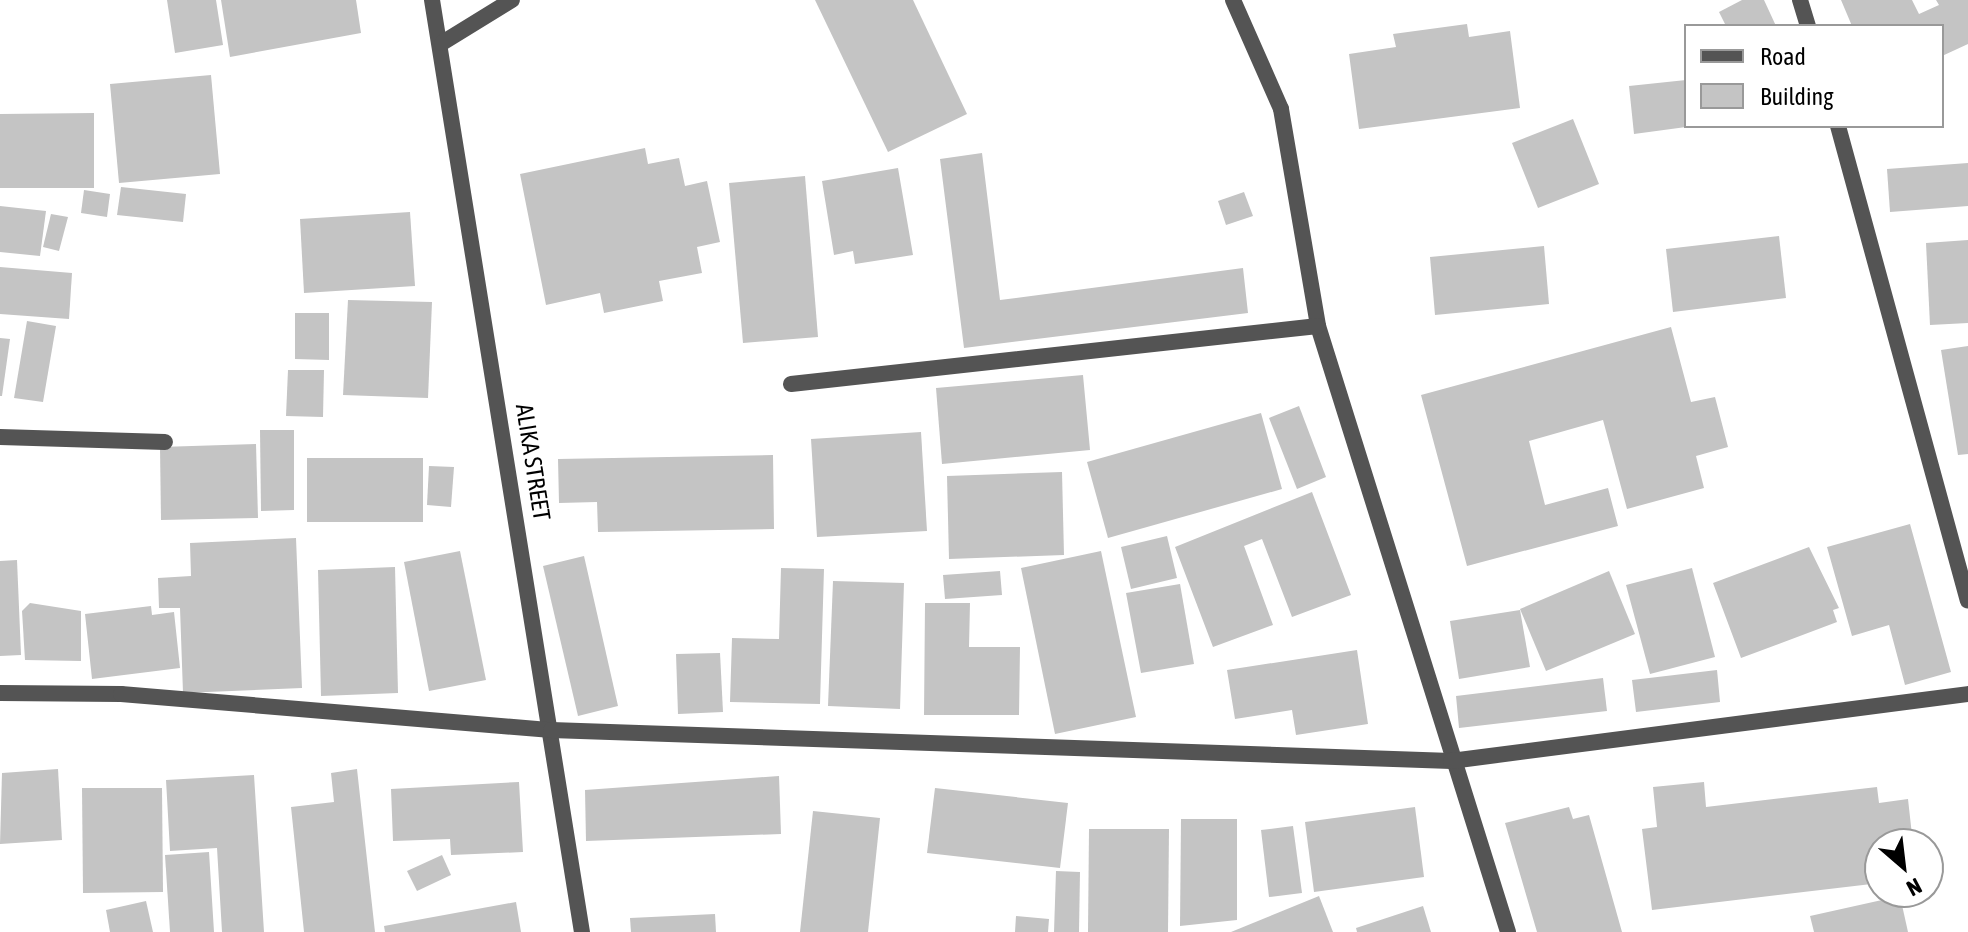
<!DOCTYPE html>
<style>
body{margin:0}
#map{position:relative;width:1968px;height:932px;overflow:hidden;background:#fff;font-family:"Asap Condensed",sans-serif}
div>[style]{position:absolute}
.building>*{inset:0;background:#c4c4c4}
.street>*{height:16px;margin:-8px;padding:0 8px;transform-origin:8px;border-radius:8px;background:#545454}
span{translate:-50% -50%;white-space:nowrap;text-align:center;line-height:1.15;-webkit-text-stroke:7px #fff;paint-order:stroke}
.street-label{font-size:24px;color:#000}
.legend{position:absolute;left:1684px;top:24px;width:260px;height:104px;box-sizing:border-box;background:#fff;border:2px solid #999;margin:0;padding:10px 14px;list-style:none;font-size:24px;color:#000}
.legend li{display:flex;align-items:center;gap:16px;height:40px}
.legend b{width:40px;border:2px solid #999}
.north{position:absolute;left:1864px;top:828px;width:80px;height:80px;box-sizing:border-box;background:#fff;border:2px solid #999;border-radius:50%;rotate:152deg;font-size:22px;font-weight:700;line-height:32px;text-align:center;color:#000}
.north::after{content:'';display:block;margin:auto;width:28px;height:36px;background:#000;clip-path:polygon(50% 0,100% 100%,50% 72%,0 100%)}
</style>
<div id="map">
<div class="building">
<i style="clip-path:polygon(167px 0,216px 0,223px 45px,175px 53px)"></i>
<i style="clip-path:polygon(221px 0,356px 0,361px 33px,230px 57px)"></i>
<i style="clip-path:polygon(815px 0,913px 0,967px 114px,888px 152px)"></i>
<i style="clip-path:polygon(1742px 0,1764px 0,1776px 26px,1726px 26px,1719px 12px)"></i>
<i style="clip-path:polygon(1841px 0,1912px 0,1919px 14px,1939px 5px,1936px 0,1968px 0,1968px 44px,1942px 56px,1942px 26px,1852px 26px)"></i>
<i style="clip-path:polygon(1467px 24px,1469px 37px,1510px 31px,1520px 108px,1359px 129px,1349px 54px,1396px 47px,1393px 34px)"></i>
<i style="clip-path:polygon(211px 75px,220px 174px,119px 183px,110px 84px)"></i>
<i style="clip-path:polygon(1686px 80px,1686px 127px,1634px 134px,1629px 86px)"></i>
<i style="clip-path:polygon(94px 113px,94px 188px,0 188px,0 114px)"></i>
<i style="clip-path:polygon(1573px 119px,1599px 184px,1538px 208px,1512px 143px)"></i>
<i style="clip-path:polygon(645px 148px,648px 164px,679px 158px,685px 186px,707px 181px,720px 242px,697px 247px,702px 273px,659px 281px,663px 301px,604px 313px,600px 293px,546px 305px,520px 174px)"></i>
<i style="clip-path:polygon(982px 153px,1000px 300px,1243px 268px,1248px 313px,964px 348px,940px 159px)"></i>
<i style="clip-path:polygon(1968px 163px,1968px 206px,1890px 212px,1887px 169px)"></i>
<i style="clip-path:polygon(898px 168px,913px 255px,855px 264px,853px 251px,834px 255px,822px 181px)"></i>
<i style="clip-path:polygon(805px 176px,818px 337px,743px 343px,729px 183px)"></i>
<i style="clip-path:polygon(121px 187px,186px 194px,183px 222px,117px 215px)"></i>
<i style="clip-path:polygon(84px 190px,110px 194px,107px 217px,81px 213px)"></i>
<i style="clip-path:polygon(1244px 192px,1253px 216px,1226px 225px,1218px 201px)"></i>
<i style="clip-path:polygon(0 206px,46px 211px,40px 256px,0 252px)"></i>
<i style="clip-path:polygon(410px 212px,415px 286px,304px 293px,300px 219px)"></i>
<i style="clip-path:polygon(51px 214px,68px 217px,59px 251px,43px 247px)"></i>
<i style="clip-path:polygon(1779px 236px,1786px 298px,1673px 312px,1666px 249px)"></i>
<i style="clip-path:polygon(1968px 240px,1968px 323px,1930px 325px,1926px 243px)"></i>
<i style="clip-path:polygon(1544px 246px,1549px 304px,1435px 315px,1430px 257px)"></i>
<i style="clip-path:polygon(0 267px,72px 273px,69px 319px,0 314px)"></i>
<i style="clip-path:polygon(348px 300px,432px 302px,428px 398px,343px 395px)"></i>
<i style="clip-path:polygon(295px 313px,329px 313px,329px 360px,295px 359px)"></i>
<i style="clip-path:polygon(27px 321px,56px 326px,43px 402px,14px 398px)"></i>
<i style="clip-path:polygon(1671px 327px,1691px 402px,1715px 397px,1728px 447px,1696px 456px,1704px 488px,1627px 509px,1603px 420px,1529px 441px,1545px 505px,1608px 488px,1618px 526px,1467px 566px,1421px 395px)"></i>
<i style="clip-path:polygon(0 338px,10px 339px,2px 396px,0 396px)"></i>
<i style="clip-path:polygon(1968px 346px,1968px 454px,1958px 455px,1941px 350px)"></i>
<i style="clip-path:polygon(288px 370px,324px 370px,323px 417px,286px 416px)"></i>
<i style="clip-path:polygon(1083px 375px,1090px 450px,942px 464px,936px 388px)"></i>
<i style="clip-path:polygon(1299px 406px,1326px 477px,1297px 489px,1269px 418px)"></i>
<i style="clip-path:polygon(1261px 413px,1282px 489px,1108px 538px,1087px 462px)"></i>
<i style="clip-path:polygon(260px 430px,294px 430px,294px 510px,261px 511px)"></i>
<i style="clip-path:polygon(921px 432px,927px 531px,817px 537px,811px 439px)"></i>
<i style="clip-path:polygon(256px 444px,258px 518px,161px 520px,160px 447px)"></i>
<i style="clip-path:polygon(773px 455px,774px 529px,598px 532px,597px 502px,559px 503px,558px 459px)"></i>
<i style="clip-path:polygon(307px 458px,423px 458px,423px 522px,307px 522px)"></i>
<i style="clip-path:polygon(429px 466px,454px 467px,451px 507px,427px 505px)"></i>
<i style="clip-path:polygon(1062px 472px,1064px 555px,949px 559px,947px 476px)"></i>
<i style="clip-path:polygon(1312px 492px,1351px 595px,1292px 617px,1262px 539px,1244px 546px,1273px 625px,1213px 647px,1175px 547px)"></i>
<i style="clip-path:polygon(1910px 524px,1951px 672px,1905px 685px,1889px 625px,1852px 636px,1827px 547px)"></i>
<i style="clip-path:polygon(1167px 536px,1177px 578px,1131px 589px,1121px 547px)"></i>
<i style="clip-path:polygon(296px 538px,302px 688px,183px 693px,180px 608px,159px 608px,158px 578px,191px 576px,190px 543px)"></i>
<i style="clip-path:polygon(1809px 547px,1839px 608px,1833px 610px,1837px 622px,1741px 658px,1713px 583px)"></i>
<i style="clip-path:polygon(460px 551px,486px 680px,429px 691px,404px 562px)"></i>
<i style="clip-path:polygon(1101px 551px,1136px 717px,1055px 734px,1021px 568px)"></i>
<i style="clip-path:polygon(584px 556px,618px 706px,578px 716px,543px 566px)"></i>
<i style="clip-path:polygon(17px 560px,21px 655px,0 656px,0 561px)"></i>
<i style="clip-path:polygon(395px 567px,398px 693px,321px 696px,318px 570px)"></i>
<i style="clip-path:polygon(781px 568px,824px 569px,820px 704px,730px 702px,732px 638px,779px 639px)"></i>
<i style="clip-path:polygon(1692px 568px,1715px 657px,1650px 674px,1626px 585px)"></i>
<i style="clip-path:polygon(1000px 571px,1002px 595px,945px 599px,943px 575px)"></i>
<i style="clip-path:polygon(1609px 571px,1635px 634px,1546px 671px,1520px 609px)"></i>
<i style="clip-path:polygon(833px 581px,904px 583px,900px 709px,828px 706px)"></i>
<i style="clip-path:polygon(1180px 584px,1194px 664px,1141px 673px,1126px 593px)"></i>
<i style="clip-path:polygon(30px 603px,81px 611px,81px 661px,25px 660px,22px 611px)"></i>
<i style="clip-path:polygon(925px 603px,970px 603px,969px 647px,1020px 647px,1019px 715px,924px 715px)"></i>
<i style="clip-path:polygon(151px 606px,152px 615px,174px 612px,180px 668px,92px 679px,85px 614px)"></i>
<i style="clip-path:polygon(1520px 610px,1530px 667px,1459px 679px,1450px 621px)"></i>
<i style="clip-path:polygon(1357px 650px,1368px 724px,1296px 735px,1292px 710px,1235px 719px,1227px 670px)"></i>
<i style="clip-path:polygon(720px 653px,723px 712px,678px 714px,676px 654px)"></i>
<i style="clip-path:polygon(1717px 670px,1720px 702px,1636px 712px,1632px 680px)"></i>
<i style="clip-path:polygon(1603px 678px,1607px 711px,1459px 728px,1456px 696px)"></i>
<i style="clip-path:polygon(58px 769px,62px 840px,0 844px,2px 773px)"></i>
<i style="clip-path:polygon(357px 769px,375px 932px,304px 932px,291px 807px,334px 802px,331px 773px)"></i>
<i style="clip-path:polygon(254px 775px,264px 932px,222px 932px,217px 848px,170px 851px,166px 780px)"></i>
<i style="clip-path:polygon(779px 776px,781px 834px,586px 841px,585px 790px)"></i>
<i style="clip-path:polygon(519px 782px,523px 852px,451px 855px,450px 839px,393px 841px,391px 789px)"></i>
<i style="clip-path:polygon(1704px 782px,1706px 807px,1877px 787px,1879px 803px,1908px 799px,1913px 844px,1880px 844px,1880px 883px,1652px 910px,1642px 829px,1657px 827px,1653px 787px)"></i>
<i style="clip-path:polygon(82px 788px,162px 788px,163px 892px,83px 893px)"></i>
<i style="clip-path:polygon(935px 788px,1068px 803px,1060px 868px,927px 853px)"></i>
<i style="clip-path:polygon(1415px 807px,1424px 877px,1314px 892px,1305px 822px)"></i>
<i style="clip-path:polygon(1569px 807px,1573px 819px,1589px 815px,1622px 932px,1537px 932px,1505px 823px)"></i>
<i style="clip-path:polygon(813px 811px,880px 818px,868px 932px,800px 932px)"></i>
<i style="clip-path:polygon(1181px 819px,1237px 819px,1237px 920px,1180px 926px)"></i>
<i style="clip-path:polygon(1293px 826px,1302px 893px,1269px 897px,1261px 830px)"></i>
<i style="clip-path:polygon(1089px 829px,1169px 829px,1168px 932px,1088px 932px)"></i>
<i style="clip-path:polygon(209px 852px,214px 932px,170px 932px,165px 855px)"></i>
<i style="clip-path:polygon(442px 855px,451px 875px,417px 891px,407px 871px)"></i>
<i style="clip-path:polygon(1056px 871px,1080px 872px,1079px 932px,1054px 932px)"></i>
<i style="clip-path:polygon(1319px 896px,1333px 932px,1231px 932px)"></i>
<i style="clip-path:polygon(1900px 896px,1908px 932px,1814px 932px,1810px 916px)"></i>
<i style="clip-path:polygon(146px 901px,153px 932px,110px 932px,106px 910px)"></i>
<i style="clip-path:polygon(516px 902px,521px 932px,385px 932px,384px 926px)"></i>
<i style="clip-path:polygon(1423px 906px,1431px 932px,1357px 932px,1356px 928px)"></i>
<i style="clip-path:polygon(715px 914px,716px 932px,631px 932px,630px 918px)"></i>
<i style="clip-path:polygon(1016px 916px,1049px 919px,1048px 932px,1015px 932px)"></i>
</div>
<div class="street">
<i style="left:432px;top:0;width:944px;rotate:80.86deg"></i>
<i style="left:1233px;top:0;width:119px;rotate:66.2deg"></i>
<i style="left:1281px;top:109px;width:220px;rotate:80.3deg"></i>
<i style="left:1318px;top:326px;width:635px;rotate:72.59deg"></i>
<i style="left:1800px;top:0;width:27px;rotate:73deg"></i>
<i style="left:442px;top:43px;width:82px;rotate:-31.6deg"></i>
<i style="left:1838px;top:126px;width:492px;rotate:74.7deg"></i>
<i style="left:791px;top:384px;width:530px;rotate:-6.28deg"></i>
<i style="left:0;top:437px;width:165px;rotate:1.7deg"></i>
<i style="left:0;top:693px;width:121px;rotate:0.5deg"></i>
<i style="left:121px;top:694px;width:432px;rotate:4.8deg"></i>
<i style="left:551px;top:730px;width:901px;rotate:1.97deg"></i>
<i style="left:1451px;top:761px;width:521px;rotate:-7.38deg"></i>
</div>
<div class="street-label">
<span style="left:533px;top:462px;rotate:81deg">ALIKA STREET</span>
</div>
<ul class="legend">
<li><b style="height:10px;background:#545454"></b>Road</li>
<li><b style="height:22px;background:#c4c4c4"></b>Building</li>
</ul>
<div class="north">N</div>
</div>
